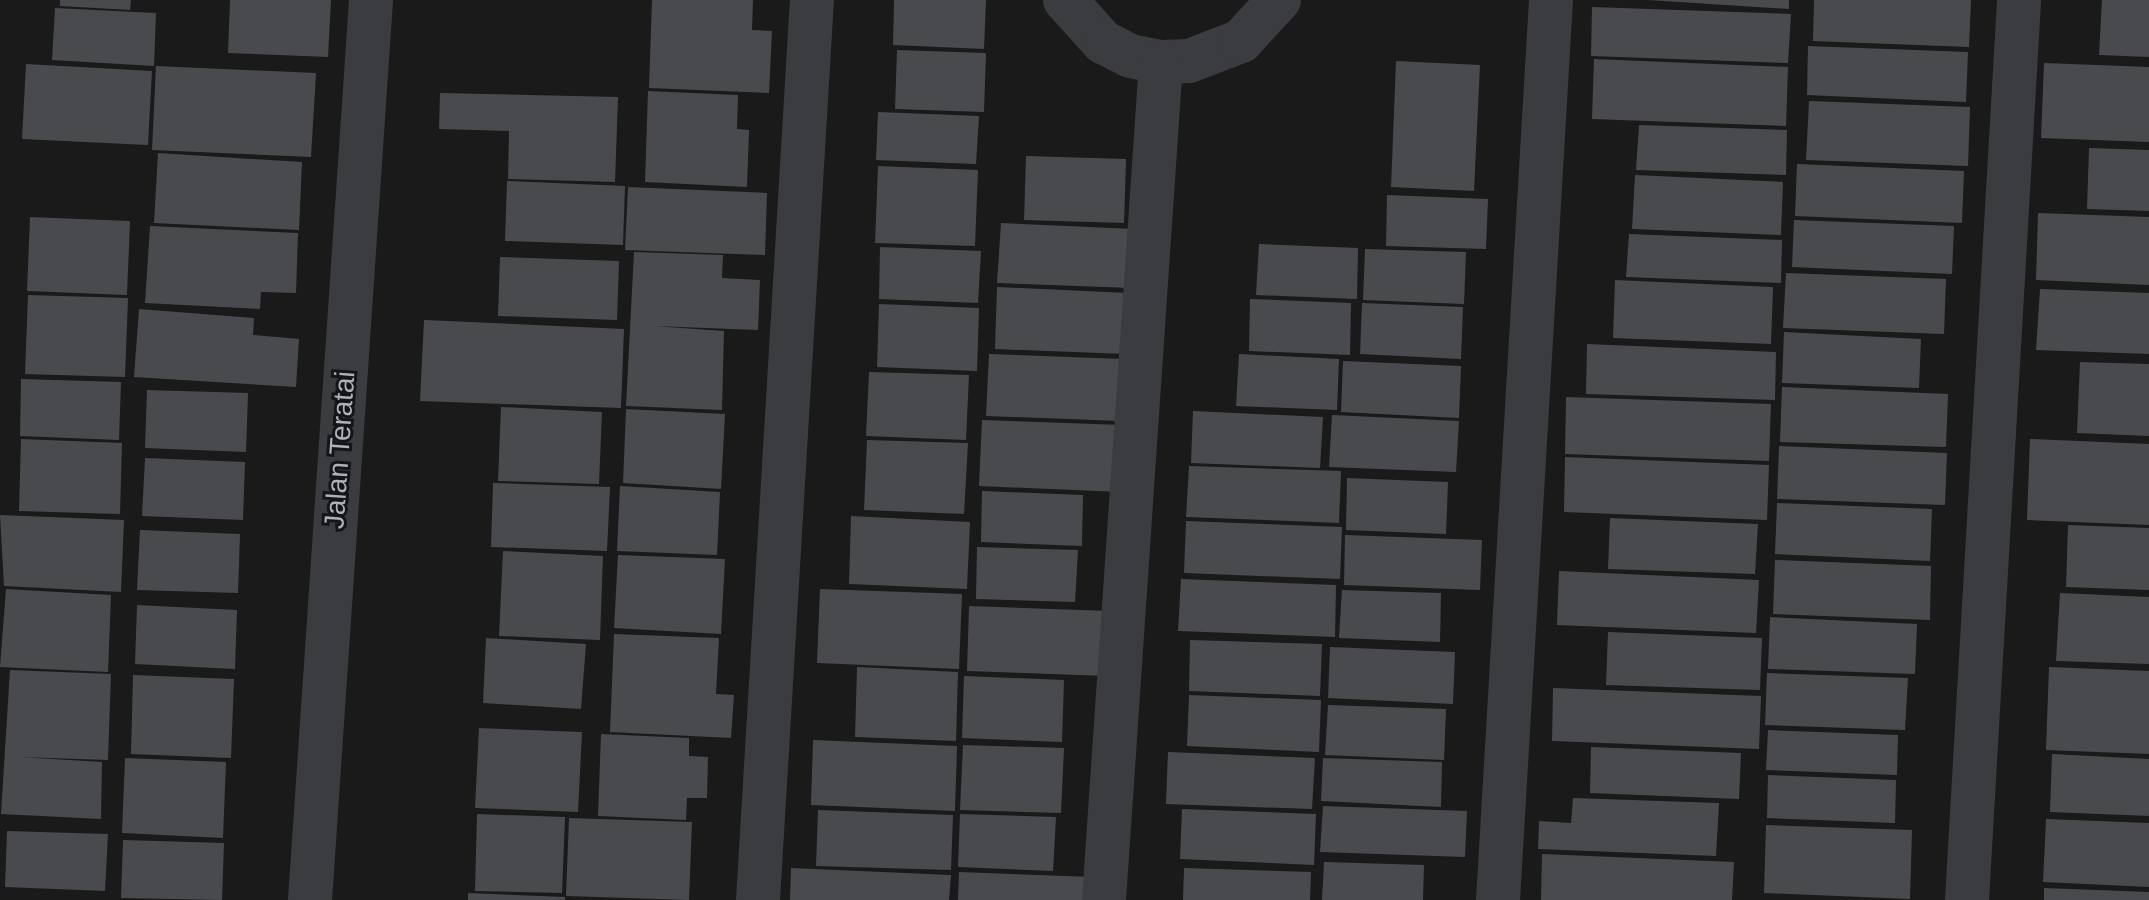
<!DOCTYPE html>
<style>
body{margin:0}
#map{position:relative;width:2149px;height:900px;overflow:hidden;background:#1a1a1b;font-family:Helvetica,sans-serif}
div>[style]{position:absolute}
.building>*{inset:0;background:#494a4e}
.minor>*{height:44px;margin:-22px;padding:0 22px;transform-origin:22px;border-radius:22px;background:#3b3c40}
.tertiary>*{height:44px;margin:-22px;padding:0 22px;transform-origin:22px;border-radius:22px;background:#3b3c40}
span{translate:-50% -50%;white-space:nowrap;text-align:center;line-height:1.15;-webkit-text-stroke:6px #141516;paint-order:stroke}
.street-label{font-size:28px;color:#adb2ba}
</style>
<div id="map">
<div class="building">
<i style="clip-path:polygon(60px 0,131px 0,130px 10px,60px 6px)"></i>
<i style="clip-path:polygon(230px 0,331px 0,328px 57px,228px 53px)"></i>
<i style="clip-path:polygon(652px 0,753px 0,752px 30px,772px 31px,769px 93px,649px 88px)"></i>
<i style="clip-path:polygon(894px 0,986px 0,984px 49px,893px 45px)"></i>
<i style="clip-path:polygon(1648px 0,1789px 0,1789px 9px)"></i>
<i style="clip-path:polygon(1814px 0,1971px 0,1969px 47px,1813px 41px)"></i>
<i style="clip-path:polygon(2102px 0,2149px 0,2149px 57px,2099px 55px)"></i>
<i style="clip-path:polygon(1592px 7px,1791px 14px,1788px 63px,1591px 56px)"></i>
<i style="clip-path:polygon(55px 8px,156px 13px,154px 66px,52px 60px)"></i>
<i style="clip-path:polygon(1808px 46px,1968px 52px,1966px 102px,1807px 95px)"></i>
<i style="clip-path:polygon(897px 50px,986px 53px,984px 112px,895px 109px)"></i>
<i style="clip-path:polygon(1594px 59px,1788px 67px,1786px 126px,1592px 119px)"></i>
<i style="clip-path:polygon(1396px 61px,1480px 65px,1474px 191px,1391px 187px)"></i>
<i style="clip-path:polygon(2044px 63px,2149px 67px,2149px 142px,2041px 138px)"></i>
<i style="clip-path:polygon(26px 64px,152px 71px,148px 145px,22px 139px)"></i>
<i style="clip-path:polygon(156px 66px,316px 73px,311px 157px,152px 150px)"></i>
<i style="clip-path:polygon(648px 91px,738px 95px,737px 129px,749px 130px,747px 187px,645px 182px)"></i>
<i style="clip-path:polygon(440px 93px,618px 97px,615px 182px,508px 179px,509px 131px,439px 129px)"></i>
<i style="clip-path:polygon(1809px 101px,1970px 107px,1968px 166px,1806px 160px)"></i>
<i style="clip-path:polygon(878px 112px,979px 116px,976px 164px,876px 160px)"></i>
<i style="clip-path:polygon(1639px 125px,1787px 130px,1786px 175px,1636px 170px)"></i>
<i style="clip-path:polygon(2089px 148px,2149px 150px,2149px 211px,2087px 209px)"></i>
<i style="clip-path:polygon(158px 153px,302px 162px,299px 230px,154px 223px)"></i>
<i style="clip-path:polygon(1026px 156px,1126px 159px,1124px 223px,1024px 220px)"></i>
<i style="clip-path:polygon(1797px 164px,1964px 171px,1962px 223px,1795px 216px)"></i>
<i style="clip-path:polygon(878px 166px,978px 170px,975px 246px,875px 243px)"></i>
<i style="clip-path:polygon(1635px 175px,1783px 182px,1781px 235px,1632px 229px)"></i>
<i style="clip-path:polygon(507px 181px,625px 186px,623px 245px,505px 241px)"></i>
<i style="clip-path:polygon(628px 187px,767px 193px,765px 255px,625px 250px)"></i>
<i style="clip-path:polygon(1387px 195px,1488px 199px,1486px 249px,1386px 246px)"></i>
<i style="clip-path:polygon(2038px 213px,2149px 217px,2149px 285px,2036px 280px)"></i>
<i style="clip-path:polygon(30px 217px,130px 221px,127px 295px,27px 291px)"></i>
<i style="clip-path:polygon(1794px 220px,1954px 226px,1952px 274px,1792px 267px)"></i>
<i style="clip-path:polygon(1001px 223px,1134px 229px,1132px 288px,997px 283px)"></i>
<i style="clip-path:polygon(150px 226px,298px 233px,296px 293px,261px 292px,260px 309px,145px 303px)"></i>
<i style="clip-path:polygon(1629px 234px,1782px 240px,1781px 283px,1626px 277px)"></i>
<i style="clip-path:polygon(1259px 244px,1358px 248px,1357px 299px,1256px 295px)"></i>
<i style="clip-path:polygon(880px 247px,981px 251px,978px 303px,879px 299px)"></i>
<i style="clip-path:polygon(1365px 249px,1466px 252px,1464px 304px,1363px 300px)"></i>
<i style="clip-path:polygon(634px 252px,723px 255px,722px 278px,760px 280px,758px 330px,653px 326px,724px 331px,722px 410px,626px 406px)"></i>
<i style="clip-path:polygon(500px 257px,619px 261px,617px 320px,498px 316px)"></i>
<i style="clip-path:polygon(1786px 273px,1946px 279px,1944px 334px,1783px 328px)"></i>
<i style="clip-path:polygon(1615px 280px,1773px 287px,1771px 344px,1613px 338px)"></i>
<i style="clip-path:polygon(997px 287px,1128px 293px,1125px 354px,995px 349px)"></i>
<i style="clip-path:polygon(2040px 289px,2149px 293px,2149px 354px,2036px 350px)"></i>
<i style="clip-path:polygon(28px 295px,128px 298px,125px 377px,25px 374px)"></i>
<i style="clip-path:polygon(1250px 299px,1351px 303px,1350px 355px,1249px 351px)"></i>
<i style="clip-path:polygon(1362px 303px,1463px 307px,1461px 359px,1360px 354px)"></i>
<i style="clip-path:polygon(879px 304px,979px 308px,977px 371px,877px 367px)"></i>
<i style="clip-path:polygon(139px 309px,254px 318px,253px 335px,299px 339px,296px 387px,134px 377px)"></i>
<i style="clip-path:polygon(424px 320px,624px 329px,621px 408px,420px 401px)"></i>
<i style="clip-path:polygon(1784px 332px,1921px 339px,1919px 388px,1782px 383px)"></i>
<i style="clip-path:polygon(1587px 344px,1776px 352px,1775px 400px,1586px 394px)"></i>
<i style="clip-path:polygon(989px 354px,1123px 359px,1120px 421px,986px 416px)"></i>
<i style="clip-path:polygon(1239px 354px,1339px 359px,1337px 410px,1236px 406px)"></i>
<i style="clip-path:polygon(1343px 361px,1461px 366px,1459px 418px,1341px 412px)"></i>
<i style="clip-path:polygon(2080px 362px,2149px 364px,2149px 436px,2077px 433px)"></i>
<i style="clip-path:polygon(869px 372px,969px 375px,966px 440px,866px 436px)"></i>
<i style="clip-path:polygon(21px 379px,121px 382px,119px 440px,20px 436px)"></i>
<i style="clip-path:polygon(1782px 387px,1948px 394px,1946px 447px,1780px 442px)"></i>
<i style="clip-path:polygon(147px 390px,248px 393px,246px 452px,145px 448px)"></i>
<i style="clip-path:polygon(1566px 397px,1771px 404px,1769px 461px,1565px 454px)"></i>
<i style="clip-path:polygon(501px 407px,602px 412px,599px 484px,498px 481px)"></i>
<i style="clip-path:polygon(626px 409px,725px 414px,721px 489px,623px 483px)"></i>
<i style="clip-path:polygon(1193px 411px,1323px 417px,1320px 468px,1191px 463px)"></i>
<i style="clip-path:polygon(1332px 415px,1459px 421px,1456px 472px,1329px 467px)"></i>
<i style="clip-path:polygon(982px 420px,1123px 425px,1120px 492px,979px 486px)"></i>
<i style="clip-path:polygon(21px 439px,122px 443px,120px 514px,19px 511px)"></i>
<i style="clip-path:polygon(2030px 439px,2149px 444px,2149px 525px,2027px 520px)"></i>
<i style="clip-path:polygon(867px 440px,968px 443px,964px 514px,864px 510px)"></i>
<i style="clip-path:polygon(1779px 446px,1947px 453px,1945px 505px,1777px 499px)"></i>
<i style="clip-path:polygon(1565px 457px,1769px 465px,1767px 520px,1564px 512px)"></i>
<i style="clip-path:polygon(145px 458px,245px 462px,243px 520px,142px 516px)"></i>
<i style="clip-path:polygon(1189px 466px,1341px 471px,1339px 523px,1186px 517px)"></i>
<i style="clip-path:polygon(1347px 478px,1448px 482px,1446px 534px,1346px 530px)"></i>
<i style="clip-path:polygon(493px 483px,610px 487px,607px 551px,491px 547px)"></i>
<i style="clip-path:polygon(620px 486px,720px 492px,717px 555px,617px 551px)"></i>
<i style="clip-path:polygon(982px 491px,1083px 495px,1082px 546px,981px 542px)"></i>
<i style="clip-path:polygon(1777px 503px,1932px 509px,1930px 561px,1775px 554px)"></i>
<i style="clip-path:polygon(0 515px,124px 520px,121px 592px,4px 586px)"></i>
<i style="clip-path:polygon(851px 516px,970px 522px,967px 589px,849px 584px)"></i>
<i style="clip-path:polygon(1610px 518px,1758px 524px,1755px 574px,1608px 569px)"></i>
<i style="clip-path:polygon(1186px 521px,1342px 527px,1340px 579px,1184px 573px)"></i>
<i style="clip-path:polygon(2068px 525px,2149px 528px,2149px 590px,2066px 587px)"></i>
<i style="clip-path:polygon(140px 530px,240px 534px,238px 593px,137px 590px)"></i>
<i style="clip-path:polygon(1345px 535px,1482px 540px,1480px 590px,1344px 585px)"></i>
<i style="clip-path:polygon(977px 547px,1078px 550px,1075px 602px,976px 599px)"></i>
<i style="clip-path:polygon(503px 551px,603px 556px,600px 640px,499px 636px)"></i>
<i style="clip-path:polygon(618px 555px,725px 559px,721px 634px,614px 628px)"></i>
<i style="clip-path:polygon(1775px 560px,1931px 566px,1930px 620px,1773px 614px)"></i>
<i style="clip-path:polygon(1559px 571px,1759px 580px,1756px 633px,1557px 625px)"></i>
<i style="clip-path:polygon(1181px 579px,1336px 585px,1335px 637px,1178px 631px)"></i>
<i style="clip-path:polygon(6px 589px,111px 595px,108px 672px,0 667px)"></i>
<i style="clip-path:polygon(820px 589px,962px 594px,959px 669px,817px 663px)"></i>
<i style="clip-path:polygon(1342px 590px,1441px 593px,1440px 642px,1339px 638px)"></i>
<i style="clip-path:polygon(2060px 593px,2149px 597px,2149px 664px,2056px 661px)"></i>
<i style="clip-path:polygon(137px 605px,237px 610px,235px 669px,135px 664px)"></i>
<i style="clip-path:polygon(969px 606px,1110px 611px,1107px 676px,967px 671px)"></i>
<i style="clip-path:polygon(1770px 617px,1917px 624px,1915px 674px,1768px 669px)"></i>
<i style="clip-path:polygon(1608px 632px,1762px 638px,1760px 690px,1606px 685px)"></i>
<i style="clip-path:polygon(614px 634px,719px 638px,716px 694px,734px 695px,731px 738px,610px 732px)"></i>
<i style="clip-path:polygon(486px 638px,586px 644px,581px 709px,483px 703px)"></i>
<i style="clip-path:polygon(1190px 640px,1322px 644px,1320px 696px,1189px 691px)"></i>
<i style="clip-path:polygon(1330px 647px,1455px 652px,1453px 704px,1328px 698px)"></i>
<i style="clip-path:polygon(857px 667px,958px 672px,956px 741px,855px 737px)"></i>
<i style="clip-path:polygon(2049px 667px,2149px 671px,2149px 754px,2046px 750px)"></i>
<i style="clip-path:polygon(10px 670px,111px 674px,108px 760px,19px 757px,102px 762px,101px 819px,1px 814px)"></i>
<i style="clip-path:polygon(1767px 673px,1908px 678px,1905px 730px,1765px 725px)"></i>
<i style="clip-path:polygon(133px 675px,234px 679px,231px 758px,131px 754px)"></i>
<i style="clip-path:polygon(964px 676px,1064px 680px,1062px 742px,962px 738px)"></i>
<i style="clip-path:polygon(1553px 688px,1761px 696px,1759px 749px,1552px 741px)"></i>
<i style="clip-path:polygon(1189px 695px,1321px 700px,1319px 752px,1187px 746px)"></i>
<i style="clip-path:polygon(1328px 705px,1446px 709px,1444px 760px,1325px 755px)"></i>
<i style="clip-path:polygon(479px 728px,582px 732px,578px 812px,475px 808px)"></i>
<i style="clip-path:polygon(1768px 730px,1898px 735px,1897px 775px,1766px 770px)"></i>
<i style="clip-path:polygon(601px 734px,689px 738px,689px 756px,708px 757px,707px 798px,687px 798px,686px 820px,598px 816px)"></i>
<i style="clip-path:polygon(813px 740px,957px 746px,955px 811px,811px 805px)"></i>
<i style="clip-path:polygon(963px 745px,1064px 748px,1061px 813px,960px 810px)"></i>
<i style="clip-path:polygon(1591px 747px,1741px 753px,1739px 799px,1590px 793px)"></i>
<i style="clip-path:polygon(1168px 752px,1315px 758px,1312px 809px,1166px 804px)"></i>
<i style="clip-path:polygon(2052px 754px,2149px 759px,2149px 816px,2050px 812px)"></i>
<i style="clip-path:polygon(125px 758px,226px 762px,223px 838px,122px 833px)"></i>
<i style="clip-path:polygon(1323px 758px,1442px 762px,1441px 807px,1321px 801px)"></i>
<i style="clip-path:polygon(1768px 775px,1896px 780px,1895px 823px,1767px 818px)"></i>
<i style="clip-path:polygon(1573px 798px,1719px 803px,1716px 856px,1538px 849px,1539px 821px,1571px 823px)"></i>
<i style="clip-path:polygon(1323px 806px,1467px 811px,1465px 857px,1320px 852px)"></i>
<i style="clip-path:polygon(1182px 809px,1316px 814px,1314px 865px,1180px 859px)"></i>
<i style="clip-path:polygon(818px 810px,953px 815px,951px 870px,816px 866px)"></i>
<i style="clip-path:polygon(477px 814px,565px 817px,562px 893px,475px 891px)"></i>
<i style="clip-path:polygon(960px 814px,1056px 817px,1053px 871px,958px 867px)"></i>
<i style="clip-path:polygon(569px 818px,692px 822px,689px 900px,566px 896px)"></i>
<i style="clip-path:polygon(2046px 819px,2149px 823px,2149px 887px,2043px 882px)"></i>
<i style="clip-path:polygon(1766px 825px,1912px 830px,1910px 899px,1764px 893px)"></i>
<i style="clip-path:polygon(7px 831px,108px 834px,105px 891px,5px 887px)"></i>
<i style="clip-path:polygon(123px 840px,224px 843px,222px 900px,121px 898px)"></i>
<i style="clip-path:polygon(1542px 854px,1734px 862px,1732px 900px,1541px 900px)"></i>
<i style="clip-path:polygon(1324px 862px,1424px 865px,1423px 900px,1322px 900px)"></i>
<i style="clip-path:polygon(791px 868px,951px 875px,949px 900px,790px 900px)"></i>
<i style="clip-path:polygon(1184px 868px,1311px 872px,1310px 900px,1183px 900px)"></i>
<i style="clip-path:polygon(959px 872px,1093px 877px,1092px 900px,958px 900px)"></i>
<i style="clip-path:polygon(2044px 888px,2149px 892px,2149px 900px,2044px 900px)"></i>
<i style="clip-path:polygon(468px 893px,565px 897px,565px 900px,468px 900px)"></i>
</div>
<div class="minor">
<i style="left:1065px;top:0;width:57px;rotate:47.9deg"></i>
<i style="left:1103px;top:42px;width:30px;rotate:27deg"></i>
<i style="left:1130px;top:56px;width:32px;rotate:11deg"></i>
<i style="left:1161px;top:62px;width:28px;rotate:-2deg"></i>
<i style="left:1189px;top:61px;width:56px;rotate:-21deg"></i>
<i style="left:1241px;top:41px;width:56px;rotate:-47.2deg"></i>
<i style="left:758px;top:900px;width:902px;rotate:-86.57deg"></i>
<i style="left:1104px;top:900px;width:840px;rotate:-86.11deg"></i>
<i style="left:1498px;top:900px;width:902px;rotate:-86.63deg"></i>
<i style="left:1967px;top:900px;width:902px;rotate:-86.69deg"></i>
</div>
<div class="tertiary">
<i style="left:310px;top:900px;width:902px;rotate:-86.12deg"></i>
</div>
<div class="street-label">
<span style="left:340px;top:450px;rotate:-86deg">Jalan Teratai</span>
</div>
</div>
